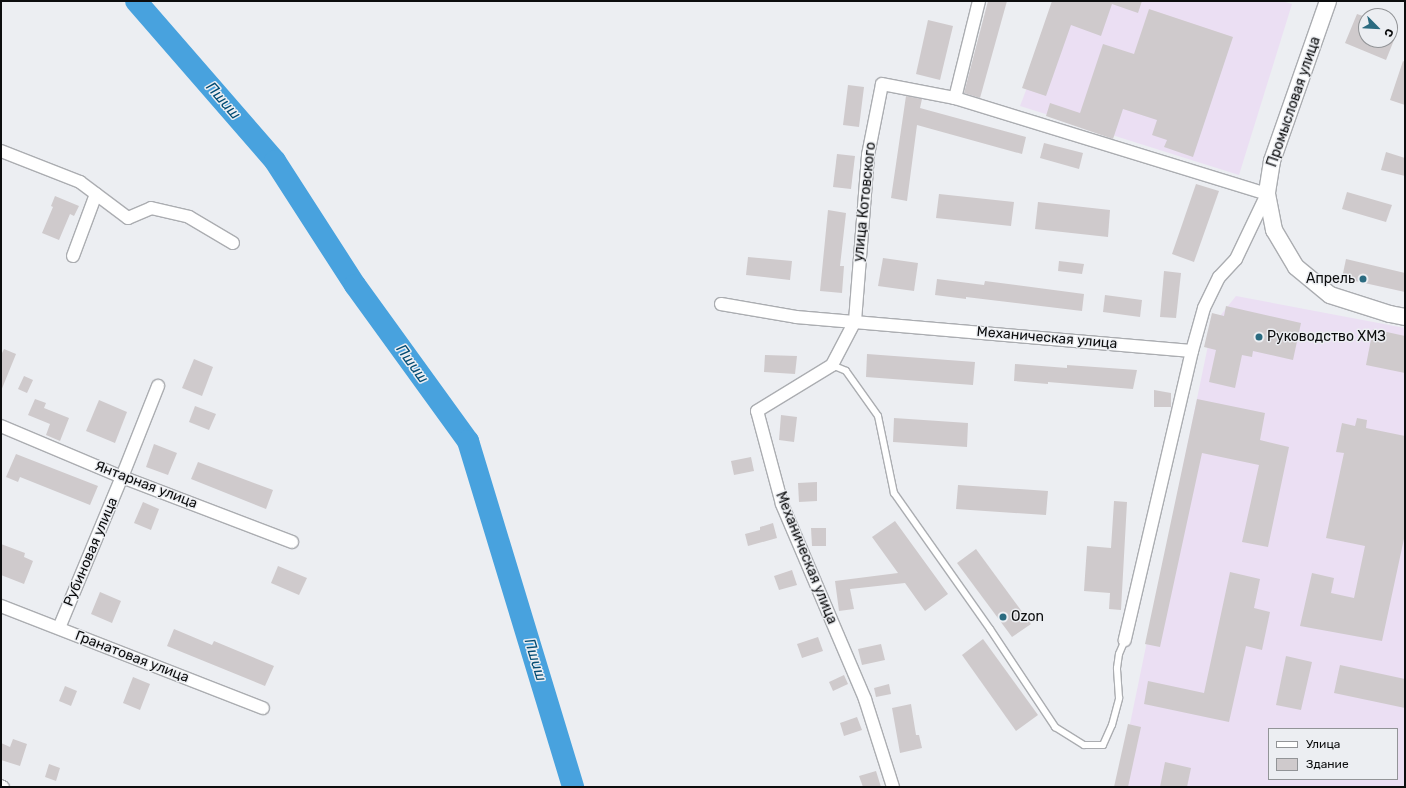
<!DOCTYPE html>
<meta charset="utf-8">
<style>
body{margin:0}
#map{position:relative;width:1406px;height:788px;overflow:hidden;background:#eceef2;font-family:Rubik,sans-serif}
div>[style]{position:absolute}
.industrial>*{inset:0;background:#ebdff3}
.river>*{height:22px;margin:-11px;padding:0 11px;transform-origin:11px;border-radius:11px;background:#48a2de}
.building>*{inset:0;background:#cfcacc}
.roads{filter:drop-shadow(1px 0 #abadb1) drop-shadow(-1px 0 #abadb1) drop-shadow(0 1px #abadb1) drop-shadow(0 -1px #abadb1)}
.service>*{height:6px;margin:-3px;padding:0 3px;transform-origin:3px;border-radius:3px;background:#fff}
.minor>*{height:12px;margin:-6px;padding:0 6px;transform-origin:6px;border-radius:6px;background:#fff}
.secondary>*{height:16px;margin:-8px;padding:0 8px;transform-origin:8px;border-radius:8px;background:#fff}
.dots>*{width:11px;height:11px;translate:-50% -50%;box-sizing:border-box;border:2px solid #eceef2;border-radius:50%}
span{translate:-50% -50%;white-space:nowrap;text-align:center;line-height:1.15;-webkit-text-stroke:3px #eceef2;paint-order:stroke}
.street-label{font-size:14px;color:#0c0d0e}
.poi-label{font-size:14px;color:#0c0d0e}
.right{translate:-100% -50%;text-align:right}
.left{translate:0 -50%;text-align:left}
.water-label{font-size:15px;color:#014b73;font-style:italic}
.frame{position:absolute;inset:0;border:2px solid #0c0d0e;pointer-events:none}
.legend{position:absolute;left:1268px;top:728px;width:130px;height:52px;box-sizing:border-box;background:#eceef2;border:1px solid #929497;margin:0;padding:5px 7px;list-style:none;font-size:12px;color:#0c0d0e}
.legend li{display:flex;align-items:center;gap:8px;height:20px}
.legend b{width:20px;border:1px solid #929497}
.north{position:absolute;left:1358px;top:8px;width:40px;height:40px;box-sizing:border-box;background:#eceef2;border:1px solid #929497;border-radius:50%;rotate:114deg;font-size:11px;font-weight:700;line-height:16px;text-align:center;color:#0c0d0e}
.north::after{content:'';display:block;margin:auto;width:14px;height:18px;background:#2b6b80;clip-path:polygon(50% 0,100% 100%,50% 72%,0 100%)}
</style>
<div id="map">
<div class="industrial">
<i style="clip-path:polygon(1060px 1px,1282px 1px,1292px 4px,1239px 175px,1020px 106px)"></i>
<i style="clip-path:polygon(evenodd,1236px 296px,1405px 328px,1405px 787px,1117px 787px,1212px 326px,1236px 296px,1269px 729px,1397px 729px,1397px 779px,1269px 779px,1269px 729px)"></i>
</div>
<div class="river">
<i style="left:136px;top:1px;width:212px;rotate:49deg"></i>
<i style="left:275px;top:161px;width:148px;rotate:57.2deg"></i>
<i style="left:355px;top:285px;width:193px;rotate:54.1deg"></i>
<i style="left:468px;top:441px;width:362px;rotate:73.1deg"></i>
</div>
<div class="building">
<i style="clip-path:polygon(988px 1px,1007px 1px,980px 98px,964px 93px)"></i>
<i style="clip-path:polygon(1052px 1px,1142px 1px,1138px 13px,1112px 4px,1101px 36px,1071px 25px,1046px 96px,1022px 88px)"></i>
<i style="clip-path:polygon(1149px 9px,1233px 37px,1193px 157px,1164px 147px,1167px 140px,1152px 135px,1157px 120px,1123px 109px,1113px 139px,1046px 116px,1050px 103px,1080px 113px,1103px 44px,1134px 54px)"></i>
<i style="clip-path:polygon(1357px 14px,1366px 17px,1366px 40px,1394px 40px,1386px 60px,1345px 43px)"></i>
<i style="clip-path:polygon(928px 20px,953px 26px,940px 80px,916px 74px)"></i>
<i style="clip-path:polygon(1403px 61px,1405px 62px,1405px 105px,1390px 100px)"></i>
<i style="clip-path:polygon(848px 85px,864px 87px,859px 127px,843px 125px)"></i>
<i style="clip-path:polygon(906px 96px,922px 99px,920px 108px,1026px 137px,1022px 154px,917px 125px,907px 201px,891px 198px)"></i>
<i style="clip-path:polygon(1044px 143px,1083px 153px,1079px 169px,1040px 158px)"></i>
<i style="clip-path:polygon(1386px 152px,1405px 158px,1405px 176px,1381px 170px)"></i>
<i style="clip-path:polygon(837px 154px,855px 156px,851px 189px,833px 187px)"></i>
<i style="clip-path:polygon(1196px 184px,1219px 191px,1194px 262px,1172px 254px)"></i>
<i style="clip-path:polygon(1347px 192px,1392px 205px,1386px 222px,1342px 209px)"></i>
<i style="clip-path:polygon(939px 194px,1014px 202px,1011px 226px,936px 218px)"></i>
<i style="clip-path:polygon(55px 196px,79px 206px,74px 216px,70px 214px,59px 240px,42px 233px,53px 207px,51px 206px)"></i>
<i style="clip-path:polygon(1038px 202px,1110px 210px,1108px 237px,1035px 229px)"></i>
<i style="clip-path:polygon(828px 210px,846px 213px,840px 266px,844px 266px,842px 293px,820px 291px)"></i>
<i style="clip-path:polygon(748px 257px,792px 261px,790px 280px,746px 275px)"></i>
<i style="clip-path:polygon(883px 258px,918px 263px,914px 291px,878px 286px)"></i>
<i style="clip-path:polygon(1346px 259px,1405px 273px,1405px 292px,1342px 278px)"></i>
<i style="clip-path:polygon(1059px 261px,1084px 264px,1082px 274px,1058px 271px)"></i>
<i style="clip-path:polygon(1164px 271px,1181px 273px,1176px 318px,1160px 317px)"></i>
<i style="clip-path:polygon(937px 279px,984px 285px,985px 281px,1084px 294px,1082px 311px,966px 297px,966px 299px,935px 295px)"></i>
<i style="clip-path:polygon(1105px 295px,1142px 300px,1140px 317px,1103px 312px)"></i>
<i style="clip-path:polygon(1226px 306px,1301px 323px,1293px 360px,1253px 351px,1252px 357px,1242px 355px,1235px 388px,1209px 382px,1216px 350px,1204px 347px,1212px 313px,1224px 316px)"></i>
<i style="clip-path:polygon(1373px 329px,1405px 336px,1405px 373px,1366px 365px)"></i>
<i style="clip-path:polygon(4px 349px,16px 354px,1px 391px,1px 355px)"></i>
<i style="clip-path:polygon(867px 354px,975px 362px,973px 385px,866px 377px)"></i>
<i style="clip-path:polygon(765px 355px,797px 356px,795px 374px,764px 372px)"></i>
<i style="clip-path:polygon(194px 359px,213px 367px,202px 396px,182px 388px)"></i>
<i style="clip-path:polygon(1015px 364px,1067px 368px,1067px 365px,1137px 370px,1133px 389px,1048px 382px,1048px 384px,1014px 381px)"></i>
<i style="clip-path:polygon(24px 376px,33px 380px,27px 393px,18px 389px)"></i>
<i style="clip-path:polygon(1154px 390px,1171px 393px,1171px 407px,1154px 407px)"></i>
<i style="clip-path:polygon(35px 399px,46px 403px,44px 408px,69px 418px,60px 441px,46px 435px,50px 424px,28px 415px)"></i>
<i style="clip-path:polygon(1197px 399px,1265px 413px,1260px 440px,1289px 447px,1268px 547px,1242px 542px,1259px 465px,1202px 453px,1160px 647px,1145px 644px)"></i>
<i style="clip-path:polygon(99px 400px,127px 412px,115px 443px,86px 431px)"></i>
<i style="clip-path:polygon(195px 406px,216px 414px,209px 430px,189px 422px)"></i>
<i style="clip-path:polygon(781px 415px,797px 417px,794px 442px,779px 440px)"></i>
<i style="clip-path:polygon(894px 418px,968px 423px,967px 447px,893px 442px)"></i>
<i style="clip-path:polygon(1357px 418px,1367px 420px,1366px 428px,1405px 436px,1405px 534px,1382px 641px,1300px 626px,1312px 573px,1334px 578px,1331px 593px,1354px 598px,1365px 546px,1326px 538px,1344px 453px,1336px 452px,1342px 423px,1355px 426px)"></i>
<i style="clip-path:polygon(154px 444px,177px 453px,168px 475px,146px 467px)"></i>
<i style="clip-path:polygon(16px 454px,98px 486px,90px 505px,20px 477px,18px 482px,6px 477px)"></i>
<i style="clip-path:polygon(751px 457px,754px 471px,734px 475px,731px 461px)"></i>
<i style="clip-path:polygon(198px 462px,273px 490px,266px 509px,191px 479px)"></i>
<i style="clip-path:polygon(817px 482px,817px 501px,799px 502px,798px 483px)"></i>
<i style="clip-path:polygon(958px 485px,1048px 491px,1046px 515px,956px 509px)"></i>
<i style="clip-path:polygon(1114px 501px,1127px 502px,1121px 610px,1109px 609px,1110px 593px,1084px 591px,1087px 546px,1111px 548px)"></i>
<i style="clip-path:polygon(143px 502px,159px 509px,151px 530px,134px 523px)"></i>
<i style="clip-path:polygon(895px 521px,948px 594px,925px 611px,905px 583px,850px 589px,854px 609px,839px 611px,835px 581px,898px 573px,872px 537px)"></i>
<i style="clip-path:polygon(773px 523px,777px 538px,748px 546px,745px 534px,760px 530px,760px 527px)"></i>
<i style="clip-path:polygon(811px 528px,826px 528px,826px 546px,812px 546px)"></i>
<i style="clip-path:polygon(1px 544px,25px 553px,24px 557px,33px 561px,24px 584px,1px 575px)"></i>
<i style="clip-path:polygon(976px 549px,1031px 624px,1012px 637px,957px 563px)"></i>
<i style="clip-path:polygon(278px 566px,307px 578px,299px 595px,271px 583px)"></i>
<i style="clip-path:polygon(792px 570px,797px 585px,779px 590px,774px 576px)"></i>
<i style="clip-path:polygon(1230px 572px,1260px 579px,1254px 608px,1270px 612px,1262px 650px,1246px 646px,1229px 722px,1144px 704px,1148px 681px,1204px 693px)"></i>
<i style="clip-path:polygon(100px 592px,121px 601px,112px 623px,91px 614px)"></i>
<i style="clip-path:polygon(174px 629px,212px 645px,214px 641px,274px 666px,265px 686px,167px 646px)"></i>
<i style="clip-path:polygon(818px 637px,823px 651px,802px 658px,797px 644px)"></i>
<i style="clip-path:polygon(983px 639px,1038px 715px,1016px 731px,962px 655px)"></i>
<i style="clip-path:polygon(881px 644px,885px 660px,862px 665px,858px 649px)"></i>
<i style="clip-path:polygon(1286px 656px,1312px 662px,1301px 710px,1276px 705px)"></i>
<i style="clip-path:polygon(1340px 665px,1405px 679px,1405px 708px,1334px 693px)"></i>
<i style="clip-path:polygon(844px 675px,848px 684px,833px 691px,829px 682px)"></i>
<i style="clip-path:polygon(133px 677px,150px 684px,140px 710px,123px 703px)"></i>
<i style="clip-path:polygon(889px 684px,891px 694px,876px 697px,874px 688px)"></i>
<i style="clip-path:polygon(65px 686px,77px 691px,71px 706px,59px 701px)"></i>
<i style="clip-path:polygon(911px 704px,916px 735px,919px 735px,922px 748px,900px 753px,892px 708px)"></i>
<i style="clip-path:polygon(857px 717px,862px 730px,844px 736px,840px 723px)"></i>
<i style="clip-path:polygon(1128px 724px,1141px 727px,1128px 787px,1114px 787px)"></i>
<i style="clip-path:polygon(13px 739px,27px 744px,20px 766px,1px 760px,1px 743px,10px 747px)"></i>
<i style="clip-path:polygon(1165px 762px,1191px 768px,1187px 787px,1160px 787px)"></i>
<i style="clip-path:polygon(49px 764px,60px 768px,56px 781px,45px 777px)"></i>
<i style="clip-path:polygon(876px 771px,881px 787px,863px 787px,859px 776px)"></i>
</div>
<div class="roads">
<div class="service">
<i style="left:832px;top:365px;width:15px;rotate:23deg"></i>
<i style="left:846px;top:371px;width:55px;rotate:54.6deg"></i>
<i style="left:878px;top:416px;width:79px;rotate:78.3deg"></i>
<i style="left:894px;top:493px;width:166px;rotate:54.8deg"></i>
<i style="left:990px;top:629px;width:118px;rotate:56.4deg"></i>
<i style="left:1055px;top:727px;width:34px;rotate:32deg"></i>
<i style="left:1084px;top:745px;width:19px"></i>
<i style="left:1103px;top:745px;width:22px;rotate:-66deg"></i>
<i style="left:1112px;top:725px;width:28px;rotate:-75deg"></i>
<i style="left:1119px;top:698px;width:30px;rotate:-94deg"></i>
<i style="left:1117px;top:668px;width:14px;rotate:-82deg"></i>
<i style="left:1119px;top:654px;width:15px;rotate:-67deg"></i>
</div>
<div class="minor">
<i style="left:955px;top:98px;width:100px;rotate:-76.1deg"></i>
<i style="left:1px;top:151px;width:85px;rotate:21.4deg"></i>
<i style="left:80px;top:182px;width:60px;rotate:36.9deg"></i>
<i style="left:128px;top:218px;width:25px;rotate:-23deg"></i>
<i style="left:151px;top:208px;width:39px;rotate:13deg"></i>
<i style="left:189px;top:217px;width:51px;rotate:30.6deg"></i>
<i style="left:73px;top:256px;width:66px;rotate:-69.6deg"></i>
<i style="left:721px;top:304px;width:76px;rotate:9.8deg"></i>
<i style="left:796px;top:317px;width:397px;rotate:4.9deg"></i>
<i style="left:1px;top:426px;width:131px;rotate:22.9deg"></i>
<i style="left:122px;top:477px;width:182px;rotate:20.9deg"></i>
<i style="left:1px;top:606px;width:281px;rotate:21.3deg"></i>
<i style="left:59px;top:628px;width:164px;rotate:-67.4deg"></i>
<i style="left:122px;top:477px;width:98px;rotate:-68.4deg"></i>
<i style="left:1px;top:786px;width:2px;rotate:27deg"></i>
<i style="left:893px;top:787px;width:92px;rotate:-107.7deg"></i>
<i style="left:865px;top:699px;width:212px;rotate:-113.1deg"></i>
<i style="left:782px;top:504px;width:96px;rotate:-105deg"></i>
<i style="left:757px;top:411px;width:88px;rotate:-31.5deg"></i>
<i style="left:832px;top:365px;width:50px;rotate:-62.4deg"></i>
<i style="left:855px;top:321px;width:167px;rotate:-85.5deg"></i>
<i style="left:868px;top:155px;width:72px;rotate:-78.8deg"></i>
<i style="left:882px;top:84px;width:74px;rotate:10.9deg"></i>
<i style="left:955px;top:98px;width:326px;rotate:17.1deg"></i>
<i style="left:1267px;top:194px;width:72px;rotate:115.5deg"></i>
<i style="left:1236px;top:259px;width:25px;rotate:133deg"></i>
<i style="left:1219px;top:277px;width:34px;rotate:116deg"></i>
<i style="left:1204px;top:308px;width:45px;rotate:105.6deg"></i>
<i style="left:1192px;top:351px;width:297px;rotate:103.1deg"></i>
</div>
<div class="secondary">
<i style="left:1328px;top:1px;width:170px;rotate:109.3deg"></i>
<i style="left:1272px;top:161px;width:33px;rotate:99deg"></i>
<i style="left:1267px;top:194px;width:37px;rotate:79deg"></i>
<i style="left:1274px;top:230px;width:43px;rotate:59.3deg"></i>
<i style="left:1296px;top:267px;width:44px;rotate:39.5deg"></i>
<i style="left:1330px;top:295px;width:63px;rotate:17.6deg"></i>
<i style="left:1390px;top:314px;width:15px;rotate:11deg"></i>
</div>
</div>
<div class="dots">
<i style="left:1363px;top:279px;background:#2b6b80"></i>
<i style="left:1259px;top:337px;background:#2b6b80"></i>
<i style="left:1003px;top:617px;background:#2b6b80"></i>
</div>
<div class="street-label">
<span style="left:1294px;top:102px;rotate:-71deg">Промысловая улица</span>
<span style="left:865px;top:202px;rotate:-84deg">улица Котовского</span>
<span style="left:1047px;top:338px;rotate:5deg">Механическая улица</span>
<span style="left:146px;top:485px;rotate:21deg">Янтарная улица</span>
<span style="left:91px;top:552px;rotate:-67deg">Рубиновая улица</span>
<span style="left:806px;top:558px;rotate:68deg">Механическая улица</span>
<span style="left:132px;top:657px;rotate:21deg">Гранатовая улица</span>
</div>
<div class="poi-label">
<span class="right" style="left:1355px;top:279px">Апрель</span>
<span class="left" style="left:1267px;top:337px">Руководство ХМЗ</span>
<span class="left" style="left:1011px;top:617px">Ozon</span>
</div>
<div class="water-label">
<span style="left:223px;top:101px;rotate:49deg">Пшиш</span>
<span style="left:412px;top:364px;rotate:54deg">Пшиш</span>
<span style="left:535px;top:660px;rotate:73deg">Пшиш</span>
</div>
<div class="frame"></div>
<ul class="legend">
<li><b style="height:5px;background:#fff"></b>Улица</li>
<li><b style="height:11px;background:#cfcacc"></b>Здание</li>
</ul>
<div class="north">С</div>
</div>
